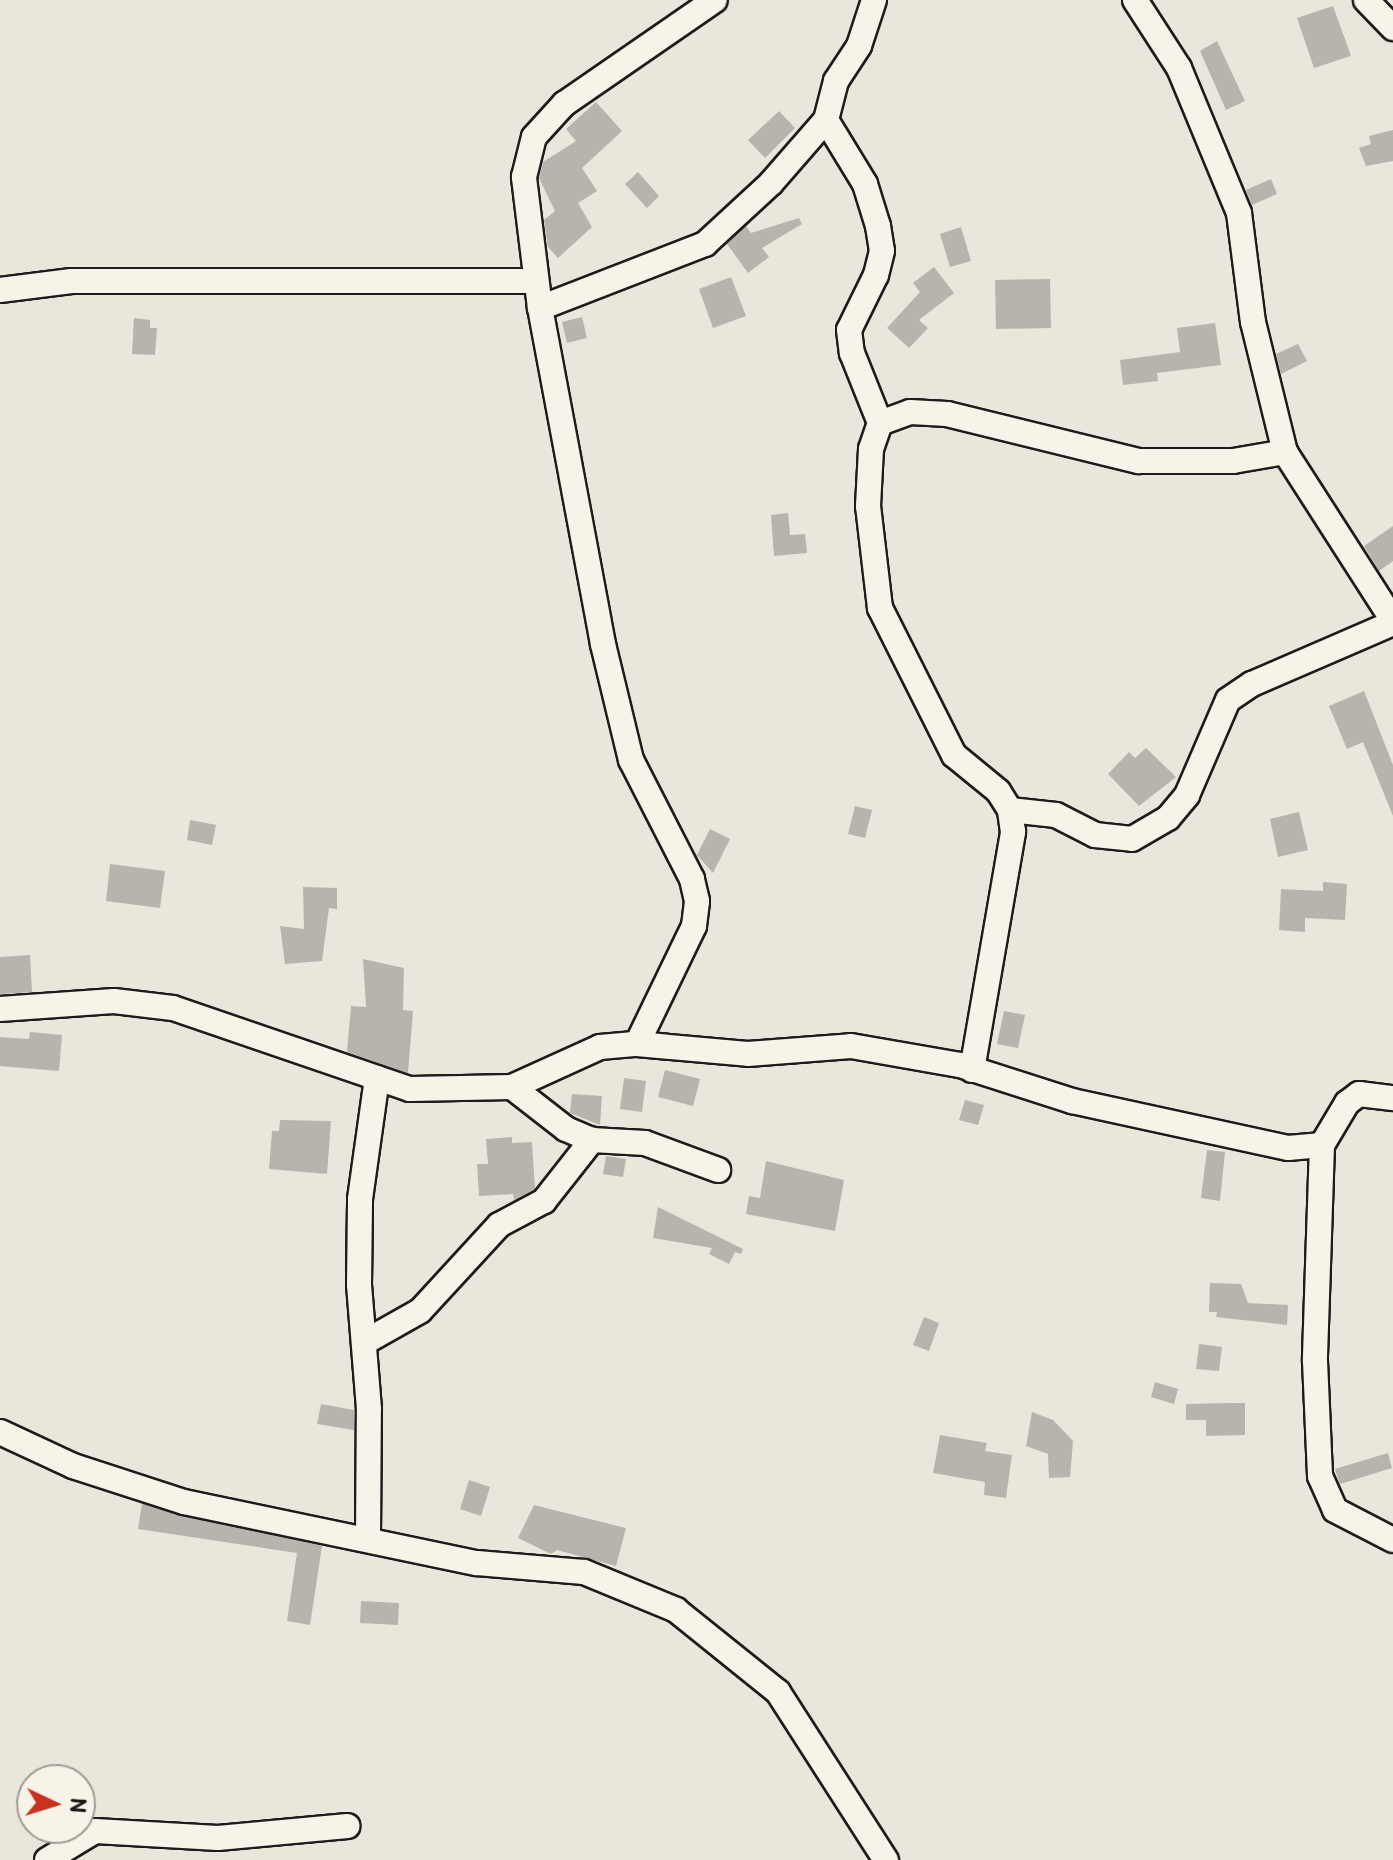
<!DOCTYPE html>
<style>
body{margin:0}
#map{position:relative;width:1393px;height:1860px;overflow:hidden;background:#eae6dc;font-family:Itim,sans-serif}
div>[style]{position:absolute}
.building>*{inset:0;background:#b6b4ac}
.roads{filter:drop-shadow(2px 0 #1c1c1c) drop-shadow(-2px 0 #1c1c1c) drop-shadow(0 2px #1c1c1c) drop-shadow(0 -2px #1c1c1c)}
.minor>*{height:24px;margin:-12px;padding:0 12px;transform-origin:12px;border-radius:12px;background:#f7f3e8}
span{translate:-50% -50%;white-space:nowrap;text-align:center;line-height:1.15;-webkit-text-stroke:6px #f7f3e8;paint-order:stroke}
.north{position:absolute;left:16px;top:1764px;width:80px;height:80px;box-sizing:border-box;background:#f7f3e8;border:2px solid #9f9d96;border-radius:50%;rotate:94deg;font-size:22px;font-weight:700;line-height:32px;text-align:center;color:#1c1c1c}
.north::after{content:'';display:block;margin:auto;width:28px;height:36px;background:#c8321e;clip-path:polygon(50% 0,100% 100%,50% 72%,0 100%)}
</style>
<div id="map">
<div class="building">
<i style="clip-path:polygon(1333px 6px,1351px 56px,1314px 68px,1297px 18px)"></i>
<i style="clip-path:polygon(1217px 41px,1245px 101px,1226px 110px,1200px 51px)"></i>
<i style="clip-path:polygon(596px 102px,622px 131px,582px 168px,597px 191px,578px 203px,592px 227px,558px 258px,548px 247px,544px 220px,555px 211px,539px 178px,543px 162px,576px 141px,566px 129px)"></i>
<i style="clip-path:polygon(779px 111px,795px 128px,765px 158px,748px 140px)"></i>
<i style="clip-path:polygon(1393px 130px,1393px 161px,1366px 166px,1359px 148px,1371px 144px,1369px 136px)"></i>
<i style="clip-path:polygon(638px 172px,659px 196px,647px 208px,625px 184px)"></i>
<i style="clip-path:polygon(1271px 179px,1277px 194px,1252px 205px,1246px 190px)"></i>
<i style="clip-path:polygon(799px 218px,802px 224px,762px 248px,769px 257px,748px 273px,727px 244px,746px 226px,751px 233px)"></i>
<i style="clip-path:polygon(961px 227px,971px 261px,950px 267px,940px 234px)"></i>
<i style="clip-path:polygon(934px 267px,954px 293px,919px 320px,928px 328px,909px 348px,887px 328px,920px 292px,913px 283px)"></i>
<i style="clip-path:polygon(731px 277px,746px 316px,713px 328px,699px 289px)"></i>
<i style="clip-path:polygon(1050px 279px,1051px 328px,996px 329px,995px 280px)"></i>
<i style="clip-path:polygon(582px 317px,587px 338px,567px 343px,562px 322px)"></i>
<i style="clip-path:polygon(134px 318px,150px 320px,150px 328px,157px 328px,155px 355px,132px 354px)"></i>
<i style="clip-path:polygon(1215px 323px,1221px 365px,1157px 373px,1158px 381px,1123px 385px,1120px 360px,1180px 352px,1177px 328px)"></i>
<i style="clip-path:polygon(1298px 344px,1307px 361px,1281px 374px,1276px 354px)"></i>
<i style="clip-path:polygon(788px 513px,790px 535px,805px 534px,807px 553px,774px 556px,771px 515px)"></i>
<i style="clip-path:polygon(1393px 526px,1393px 561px,1379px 571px,1364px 546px)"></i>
<i style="clip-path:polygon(1364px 691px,1393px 765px,1393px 816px,1363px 742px,1347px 749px,1329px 706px)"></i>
<i style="clip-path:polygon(1146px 748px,1176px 777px,1139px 806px,1108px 774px,1129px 752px,1135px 758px)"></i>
<i style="clip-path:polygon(855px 806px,872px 810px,865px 838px,848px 834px)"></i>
<i style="clip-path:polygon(1299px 812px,1308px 850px,1278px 857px,1270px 819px)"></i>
<i style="clip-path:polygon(190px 820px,216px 825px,212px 845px,187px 840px)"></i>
<i style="clip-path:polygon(710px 829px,730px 839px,713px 873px,697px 855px)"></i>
<i style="clip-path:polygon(110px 864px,165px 871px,160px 908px,106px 901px)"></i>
<i style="clip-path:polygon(1323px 882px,1347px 884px,1345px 920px,1305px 918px,1305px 932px,1279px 930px,1281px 889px,1323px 891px)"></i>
<i style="clip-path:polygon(303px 887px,337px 888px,337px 909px,329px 908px,322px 961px,285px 964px,280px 926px,304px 929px)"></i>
<i style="clip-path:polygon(30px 955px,32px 992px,0 994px,0 957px)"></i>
<i style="clip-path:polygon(363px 959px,404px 968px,403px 1010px,413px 1011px,408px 1073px,347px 1052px,351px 1006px,366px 1007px)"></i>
<i style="clip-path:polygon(1004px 1011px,1025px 1015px,1018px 1048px,997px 1044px)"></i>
<i style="clip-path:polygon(30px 1032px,62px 1035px,59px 1071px,0 1066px,0 1037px,29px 1039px)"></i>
<i style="clip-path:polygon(665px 1070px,700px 1079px,693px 1106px,658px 1097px)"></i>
<i style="clip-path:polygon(624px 1078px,646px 1081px,642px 1112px,620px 1109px)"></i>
<i style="clip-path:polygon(572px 1094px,602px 1096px,600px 1125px,570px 1113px)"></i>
<i style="clip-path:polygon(965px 1100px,984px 1105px,978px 1125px,959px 1120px)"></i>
<i style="clip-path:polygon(280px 1120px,331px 1121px,327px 1174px,269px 1169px,272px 1131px,279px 1131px)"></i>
<i style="clip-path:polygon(512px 1137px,512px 1143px,532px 1142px,535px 1189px,514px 1200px,513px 1194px,479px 1196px,477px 1164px,488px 1164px,486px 1139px)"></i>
<i style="clip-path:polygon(1207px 1150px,1225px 1152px,1220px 1201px,1201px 1198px)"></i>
<i style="clip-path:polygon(606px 1156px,626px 1159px,623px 1177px,603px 1174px)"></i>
<i style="clip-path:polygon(766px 1161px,844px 1180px,835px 1231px,746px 1214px,749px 1196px,760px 1198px)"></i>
<i style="clip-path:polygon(658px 1207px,743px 1249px,741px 1254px,735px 1252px,729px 1264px,709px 1254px,712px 1248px,653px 1238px)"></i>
<i style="clip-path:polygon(1210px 1283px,1241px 1284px,1248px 1303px,1288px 1305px,1287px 1325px,1216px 1317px,1217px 1312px,1209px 1312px)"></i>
<i style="clip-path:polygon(924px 1317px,939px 1323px,929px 1351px,913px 1345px)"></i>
<i style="clip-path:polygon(1199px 1344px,1222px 1347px,1219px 1371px,1196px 1369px)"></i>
<i style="clip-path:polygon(1155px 1382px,1178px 1389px,1174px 1404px,1151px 1397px)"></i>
<i style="clip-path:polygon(1230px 1403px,1245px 1403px,1245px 1435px,1206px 1436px,1206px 1420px,1186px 1420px,1186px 1404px)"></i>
<i style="clip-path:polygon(321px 1404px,354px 1410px,354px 1430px,317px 1424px)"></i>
<i style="clip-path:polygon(1032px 1412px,1053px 1420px,1073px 1441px,1070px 1477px,1049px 1478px,1048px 1454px,1026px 1446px)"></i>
<i style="clip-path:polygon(940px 1435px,987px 1443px,985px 1451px,1012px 1455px,1006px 1498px,984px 1495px,985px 1482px,933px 1473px)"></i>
<i style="clip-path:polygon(1388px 1453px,1392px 1468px,1340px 1484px,1335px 1469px)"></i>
<i style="clip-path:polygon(469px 1480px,490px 1487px,481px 1516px,460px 1509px)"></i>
<i style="clip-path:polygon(142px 1504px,322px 1546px,310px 1625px,287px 1621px,297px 1553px,138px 1529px)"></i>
<i style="clip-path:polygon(534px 1505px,626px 1528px,616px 1566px,557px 1550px,551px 1554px,518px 1538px)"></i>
<i style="clip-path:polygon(361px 1601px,399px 1603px,398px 1625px,360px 1623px)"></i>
</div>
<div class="roads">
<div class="minor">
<i style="left:874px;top:0;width:48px;rotate:108.1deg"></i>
<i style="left:859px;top:46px;width:42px;rotate:123.3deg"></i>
<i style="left:836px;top:81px;width:40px;rotate:104.4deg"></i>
<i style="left:826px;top:120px;width:75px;rotate:58.6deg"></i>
<i style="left:865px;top:184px;width:44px;rotate:72.8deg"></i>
<i style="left:878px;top:226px;width:25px;rotate:81deg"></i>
<i style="left:882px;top:251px;width:25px;rotate:104deg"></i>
<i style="left:876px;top:275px;width:61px;rotate:116.1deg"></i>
<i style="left:849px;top:330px;width:23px;rotate:83deg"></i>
<i style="left:852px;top:353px;width:75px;rotate:68.2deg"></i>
<i style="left:1135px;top:0;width:81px;rotate:57.1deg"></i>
<i style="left:1179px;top:68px;width:157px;rotate:67.5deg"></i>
<i style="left:1239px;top:213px;width:110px;rotate:82.7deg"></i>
<i style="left:1253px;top:322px;width:134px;rotate:76.2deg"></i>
<i style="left:1285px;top:452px;width:200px;rotate:57.3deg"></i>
<i style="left:1366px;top:0;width:39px;rotate:46deg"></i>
<i style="left:0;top:290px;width:72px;rotate:-7.2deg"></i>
<i style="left:71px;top:281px;width:465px"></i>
<i style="left:540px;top:308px;width:177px;rotate:-21.2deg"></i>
<i style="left:705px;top:244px;width:90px;rotate:-42.7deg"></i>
<i style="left:771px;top:183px;width:84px;rotate:-48.9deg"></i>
<i style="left:1010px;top:810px;width:46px;rotate:6.2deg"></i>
<i style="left:1056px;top:815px;width:44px;rotate:27.1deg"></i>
<i style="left:1095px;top:835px;width:37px;rotate:6deg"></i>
<i style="left:1132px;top:839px;width:42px;rotate:-30.3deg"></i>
<i style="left:1168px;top:818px;width:30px;rotate:-50deg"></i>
<i style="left:1187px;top:795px;width:103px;rotate:-66.7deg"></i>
<i style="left:1228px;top:700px;width:29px;rotate:-34deg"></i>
<i style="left:1252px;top:684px;width:154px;rotate:-23.4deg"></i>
<i style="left:0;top:1009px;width:114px;rotate:-4deg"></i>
<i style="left:114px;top:1001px;width:59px;rotate:6.8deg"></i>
<i style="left:173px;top:1008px;width:250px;rotate:18.9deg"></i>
<i style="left:410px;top:1089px;width:102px;rotate:-1.1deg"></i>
<i style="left:512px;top:1087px;width:97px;rotate:-24.4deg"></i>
<i style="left:600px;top:1047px;width:37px;rotate:-5deg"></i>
<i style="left:637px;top:1044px;width:111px;rotate:5.1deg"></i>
<i style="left:748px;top:1054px;width:103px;rotate:-4.4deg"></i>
<i style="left:851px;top:1046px;width:111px;rotate:9.9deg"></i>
<i style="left:960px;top:1065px;width:118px;rotate:17.8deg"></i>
<i style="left:1072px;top:1101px;width:221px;rotate:12.3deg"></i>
<i style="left:1288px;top:1148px;width:34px;rotate:-5deg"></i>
<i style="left:1322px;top:1145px;width:49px;rotate:-59.2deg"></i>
<i style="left:1347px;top:1103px;width:15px;rotate:-37deg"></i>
<i style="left:1359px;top:1094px;width:34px;rotate:7deg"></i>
<i style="left:637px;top:1044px;width:131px;rotate:-64.2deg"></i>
<i style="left:694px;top:926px;width:25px;rotate:-83deg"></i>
<i style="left:697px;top:901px;width:23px;rotate:-103deg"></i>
<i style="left:692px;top:879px;width:134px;rotate:-117.1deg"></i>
<i style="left:631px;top:760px;width:119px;rotate:-103.6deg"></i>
<i style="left:603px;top:644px;width:342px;rotate:-100.6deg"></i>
<i style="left:540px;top:308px;width:132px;rotate:-97deg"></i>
<i style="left:524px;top:177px;width:41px;rotate:-76deg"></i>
<i style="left:534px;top:137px;width:45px;rotate:-47.7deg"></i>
<i style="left:564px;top:104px;width:183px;rotate:-34.6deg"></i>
<i style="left:972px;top:1070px;width:242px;rotate:-80.2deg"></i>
<i style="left:1013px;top:832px;width:22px;rotate:-98deg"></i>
<i style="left:1010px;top:810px;width:22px;rotate:-122deg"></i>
<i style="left:998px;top:791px;width:57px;rotate:-140.7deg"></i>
<i style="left:954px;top:755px;width:165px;rotate:-116.7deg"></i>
<i style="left:880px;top:608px;width:103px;rotate:-96.7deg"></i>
<i style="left:868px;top:506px;width:57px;rotate:-87deg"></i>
<i style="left:871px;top:449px;width:28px;rotate:-71deg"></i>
<i style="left:880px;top:423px;width:32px;rotate:-20deg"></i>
<i style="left:910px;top:412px;width:37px;rotate:3deg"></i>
<i style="left:947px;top:414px;width:198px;rotate:13.8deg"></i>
<i style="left:1139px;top:461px;width:94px"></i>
<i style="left:1233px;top:461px;width:53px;rotate:-9.8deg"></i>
<i style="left:512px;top:1087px;width:68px;rotate:37.9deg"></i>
<i style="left:566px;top:1129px;width:28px;rotate:23deg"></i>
<i style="left:592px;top:1140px;width:53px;rotate:3.2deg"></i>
<i style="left:645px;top:1143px;width:78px;rotate:20.3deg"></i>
<i style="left:1322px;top:1145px;width:216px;rotate:91.9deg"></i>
<i style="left:1315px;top:1361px;width:115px;rotate:87.5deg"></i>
<i style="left:1320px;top:1476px;width:37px;rotate:66deg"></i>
<i style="left:1335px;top:1510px;width:65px;rotate:27.3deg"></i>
<i style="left:365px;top:1342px;width:63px;rotate:-29.4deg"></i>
<i style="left:420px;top:1311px;width:117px;rotate:-47.4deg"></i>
<i style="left:499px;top:1225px;width:51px;rotate:-28.1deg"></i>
<i style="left:544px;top:1201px;width:78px;rotate:-51.8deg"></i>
<i style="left:0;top:1432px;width:81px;rotate:25deg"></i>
<i style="left:73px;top:1466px;width:117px;rotate:18deg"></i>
<i style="left:184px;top:1502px;width:299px;rotate:11.8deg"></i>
<i style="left:477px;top:1563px;width:107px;rotate:4.8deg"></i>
<i style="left:584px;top:1572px;width:100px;rotate:22.4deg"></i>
<i style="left:676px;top:1610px;width:131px;rotate:38.8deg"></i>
<i style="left:778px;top:1692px;width:200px;rotate:57.3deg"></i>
<i style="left:368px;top:1537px;width:128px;rotate:-89.6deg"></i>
<i style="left:369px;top:1409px;width:124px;rotate:-94.6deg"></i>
<i style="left:359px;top:1285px;width:86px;rotate:-89.3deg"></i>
<i style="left:360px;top:1199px;width:122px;rotate:-82deg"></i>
<i style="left:47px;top:1860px;width:56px;rotate:-31.1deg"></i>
<i style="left:95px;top:1831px;width:123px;rotate:3.3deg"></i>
<i style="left:218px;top:1838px;width:130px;rotate:-5.3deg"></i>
</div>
</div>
<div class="north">N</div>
</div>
